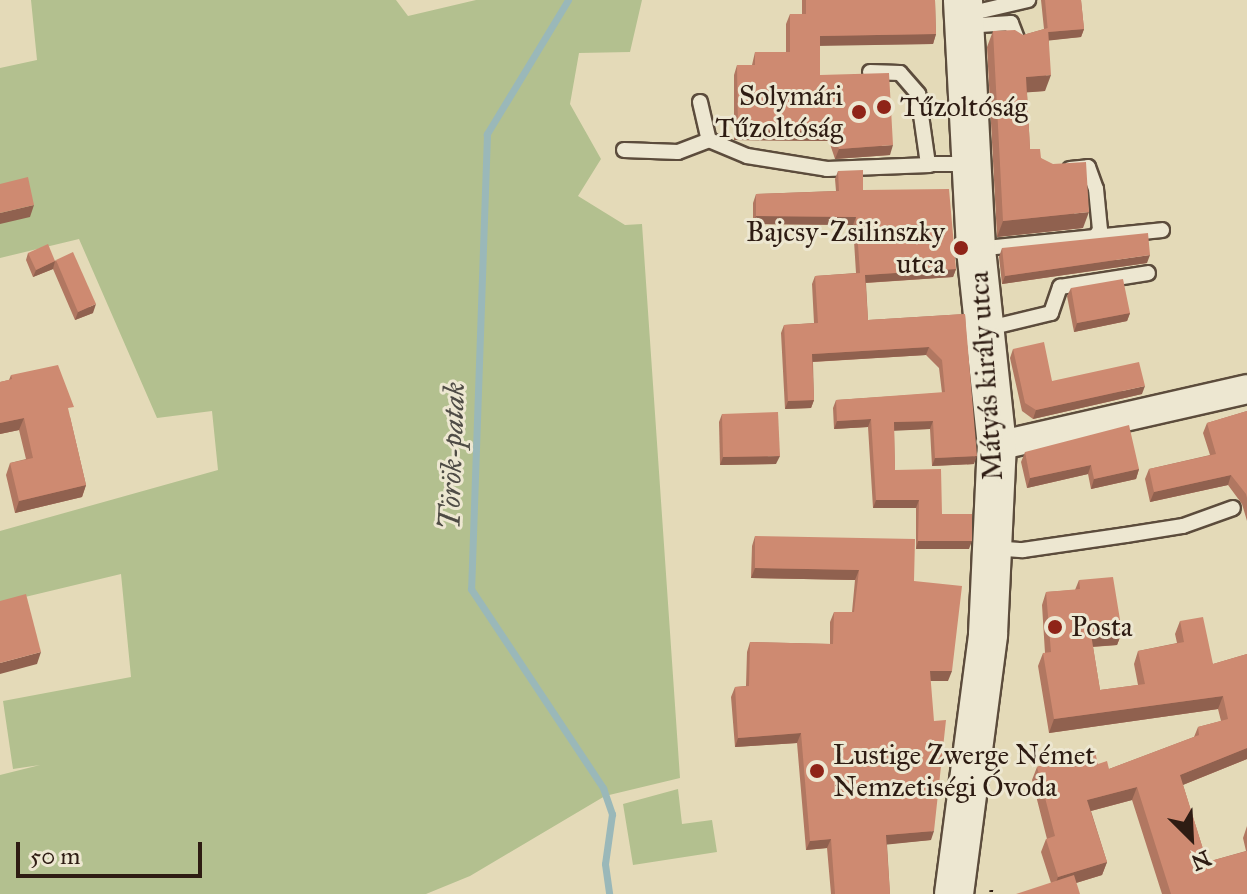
<!DOCTYPE html>
<meta charset="utf-8">
<style>
body{margin:0}
#map{position:relative;width:1247px;height:894px;overflow:hidden;background:#e4dab8;font-family:"IM FELL Great Primer",serif}
div>[style]{position:absolute}
.green>*{inset:0;background:#b3c08f}
.stream>*{height:7px;margin:-3.5px;padding:0 3.5px;transform-origin:3.5px;border-radius:3.5px;background:#9ab8b9}
.path>*{height:4px;margin-top:-2px;transform-origin:0;background:repeating-linear-gradient(90deg,#2e1c13 0 2px,transparent 0 6px)}
.roads{filter:drop-shadow(2px 0 #5c4c3c) drop-shadow(-2px 0 #5c4c3c) drop-shadow(0 2px #5c4c3c) drop-shadow(0 -2px #5c4c3c)}
.lane>*{height:14px;margin:-7px;padding:0 7px;transform-origin:7px;border-radius:7px;background:#ede7d1}
.street>*{height:28px;margin:-14px;padding:0 14px;transform-origin:14px;border-radius:14px;background:#ede7d1}
.secondary>*{height:38px;margin:-19px;padding:0 19px;transform-origin:19px;border-radius:19px;background:#ede7d1}
.wall>*{inset:0;background:#b17761}
.shaded-wall>*{inset:0;background:#90614f}
.building>*{inset:0;background:#ce8a71}
.dots>*{width:22px;height:22px;translate:-50% -50%;box-sizing:border-box;border:4px solid #ede7d1;border-radius:50%}
span{translate:-50% -50%;white-space:nowrap;text-align:center;line-height:1.15;-webkit-text-stroke:6px #ede7d1;paint-order:stroke}
.poi-label{font-size:28px;color:#2e1c13}
.right{translate:-100% -50%;text-align:right}
.left{translate:0 -50%;text-align:left}
.street-label{font-size:28px;color:#2e1c13}
.water-label{font-size:30px;color:#4e4b45;font-style:italic}
.north{position:absolute;left:1151px;top:798px;width:80px;height:80px;-webkit-text-stroke:6px #ede7d1;paint-order:stroke;rotate:156deg;font-size:22px;font-weight:700;line-height:32px;text-align:center;color:#2e1c13}
.north::after{content:'';display:block;margin:auto;width:28px;height:36px;background:#2e1c13;clip-path:polygon(50% 0,100% 100%,50% 72%,0 100%)}
.scale{position:absolute;left:16px;top:842px;width:186px;height:36px;box-sizing:border-box;border:4px solid #2e1c13;border-top:0;padding-left:10px;font-size:24px;line-height:28px;white-space:nowrap;color:#2e1c13;-webkit-text-stroke:6px #ede7d1;paint-order:stroke}
</style>
<div id="map">
<div class="green">
<i style="clip-path:polygon(31px 0,396px 0,408px 16px,476px 0,642px 0,630px 52px,579px 53px,570px 104px,601px 159px,578px 196px,625px 225px,642px 224px,680px 778px,605px 796px,470px 876px,426px 894px,0 894px,0 775px,40px 765px,13px 769px,3px 701px,131px 677px,121px 574px,0 603px,0 531px,218px 470px,212px 411px,157px 418px,79px 239px,0 258px,0 68px,37px 60px)"></i>
<i style="clip-path:polygon(678px 789px,682px 824px,712px 820px,717px 852px,633px 865px,623px 804px)"></i>
</div>
<div class="stream">
<i style="left:568px;top:0;width:157px;rotate:121.2deg"></i>
<i style="left:487px;top:134px;width:455px;rotate:92deg"></i>
<i style="left:471px;top:589px;width:239px;rotate:56.4deg"></i>
<i style="left:603px;top:788px;width:28px;rotate:71deg"></i>
<i style="left:612px;top:814px;width:50px;rotate:98deg"></i>
<i style="left:605px;top:864px;width:30px;rotate:82deg"></i>
</div>
<div class="path">
<i style="left:991px;top:890px;width:4px;rotate:76deg"></i>
</div>
<div class="roads">
<div class="lane">
<i style="left:964px;top:15px;width:66px;rotate:-13.2deg"></i>
<i style="left:965px;top:26px;width:46px;rotate:-3.7deg"></i>
<i style="left:1011px;top:23px;width:19px;rotate:69deg"></i>
<i style="left:870px;top:72px;width:30px;rotate:2deg"></i>
<i style="left:900px;top:73px;width:28px;rotate:49deg"></i>
<i style="left:918px;top:94px;width:71px;rotate:81.9deg"></i>
<i style="left:928px;top:164px;width:41px"></i>
<i style="left:700px;top:102px;width:39px;rotate:77deg"></i>
<i style="left:709px;top:140px;width:41px;rotate:22.8deg"></i>
<i style="left:747px;top:156px;width:81px;rotate:9.2deg"></i>
<i style="left:827px;top:169px;width:103px;rotate:-2.2deg"></i>
<i style="left:624px;top:150px;width:54px;rotate:2.1deg"></i>
<i style="left:678px;top:152px;width:33px;rotate:-21deg"></i>
<i style="left:1070px;top:169px;width:18px;rotate:-6deg"></i>
<i style="left:1088px;top:167px;width:23px;rotate:70deg"></i>
<i style="left:1096px;top:189px;width:41px;rotate:84.4deg"></i>
<i style="left:1100px;top:230px;width:9px;rotate:126deg"></i>
<i style="left:976px;top:249px;width:187px;rotate:-5.8deg"></i>
<i style="left:985px;top:329px;width:68px;rotate:-13.6deg"></i>
<i style="left:1051px;top:313px;width:28px;rotate:-71deg"></i>
<i style="left:1060px;top:287px;width:89px;rotate:-9deg"></i>
<i style="left:992px;top:548px;width:31px;rotate:4deg"></i>
<i style="left:1023px;top:550px;width:104px;rotate:-8.3deg"></i>
<i style="left:1126px;top:535px;width:58px;rotate:-9deg"></i>
<i style="left:1183px;top:526px;width:53px;rotate:-19.8deg"></i>
</div>
<div class="street">
<i style="left:997px;top:446px;width:256px;rotate:-12.8deg"></i>
</div>
<div class="secondary">
<i style="left:954px;top:894px;width:262px;rotate:-82.5deg"></i>
<i style="left:988px;top:634px;width:188px;rotate:-87.3deg"></i>
<i style="left:997px;top:446px;width:198px;rotate:-96.1deg"></i>
<i style="left:976px;top:249px;width:249px;rotate:-93deg"></i>
</div>
</div>
<div class="wall">
<i style="clip-path:polygon(802px 0,935px 0,936px 34px,933px 44px,820px 45px,820px 75px,890px 155px,835px 159px,829px 141px,734px 140px,734px 75px,737px 65px,752px 65px,755px 52px,786px 52px,786px 24px,790px 14px,802px 14px)"></i>
<i style="clip-path:polygon(1041px 0,1081px 0,1084px 29px,1081px 37px,1049px 40px,1045px 91px,1027px 92px,1030px 149px,1041px 158px,1083px 228px,997px 237px,987px 47px,993px 31px,1023px 35px,1044px 29px)"></i>
<i style="clip-path:polygon(838px 171px,956px 269px,953px 277px,866px 283px,868px 320px,965px 314px,974px 464px,932px 466px,930px 429px,894px 430px,895px 470px,942px 514px,969px 549px,916px 549px,916px 508px,873px 508px,868px 427px,834px 429px,833px 408px,836px 400px,942px 393px,939px 368px,926px 355px,813px 362px,814px 400px,811px 408px,785px 409px,781px 333px,784px 325px,814px 323px,812px 284px,815px 276px,856px 273px,853px 225px,753px 224px,753px 203px,756px 194px,836px 191px,835px 179px)"></i>
<i style="clip-path:polygon(1002px 248px,1147px 263px,1002px 284px,999px 257px)"></i>
<i style="clip-path:polygon(28px 253px,55px 261px,56px 260px,93px 313px,75px 320px,53px 269px,33px 277px,26px 260px)"></i>
<i style="clip-path:polygon(1071px 288px,1130px 313px,1127px 321px,1074px 332px,1067px 296px)"></i>
<i style="clip-path:polygon(1013px 349px,1052px 381px,1142px 394px,1033px 419px,1022px 411px,1010px 358px)"></i>
<i style="clip-path:polygon(11px 375px,70px 417px,86px 485px,82px 497px,15px 513px,6px 475px,10px 463px,26px 459px,19px 430px,0 434px,0 382px,9px 380px)"></i>
<i style="clip-path:polygon(1247px 411px,1247px 521px,1242px 504px,1228px 485px,1150px 502px,1145px 479px,1149px 469px,1210px 455px,1203px 433px,1207px 423px)"></i>
<i style="clip-path:polygon(722px 414px,776px 464px,720px 465px,719px 422px)"></i>
<i style="clip-path:polygon(1025px 452px,1139px 469px,1136px 479px,1091px 489px,1088px 474px,1027px 488px,1021px 462px)"></i>
<i style="clip-path:polygon(755px 536px,914px 581px,948px 681px,930px 681px,931px 840px,887px 844px,890px 894px,831px 894px,827px 848px,806px 850px,797px 743px,735px 747px,731px 697px,735px 687px,746px 686px,747px 652px,750px 642px,830px 644px,830px 622px,834px 612px,852px 612px,855px 580px,751px 578px,752px 546px)"></i>
<i style="clip-path:polygon(1079px 580px,1122px 632px,1117px 645px,1093px 647px,1100px 690px,1138px 685px,1134px 664px,1138px 651px,1177px 643px,1175px 634px,1180px 621px,1213px 664px,1247px 654px,1247px 759px,1183px 785px,1207px 862px,1246px 851px,1243px 838px,1247px 826px,1247px 894px,1162px 894px,1132px 800px,1091px 811px,1107px 862px,1102px 875px,1076px 883px,1051px 883px,1041px 852px,1046px 839px,1047px 839px,1032px 780px,1037px 767px,1042px 765px,1046px 754px,1072px 758px,1098px 764px,1109px 769px,1194px 737px,1198px 727px,1221px 721px,1218px 709px,1049px 733px,1038px 666px,1043px 653px,1045px 653px,1042px 605px,1046px 592px,1075px 590px)"></i>
</div>
<div class="shaded-wall">
<i style="clip-path:polygon(1084px 29px,1081px 37px,1045px 41px,1048px 32px)"></i>
<i style="clip-path:polygon(936px 34px,933px 44px,816px 46px,820px 36px)"></i>
<i style="clip-path:polygon(1051px 75px,1045px 91px,1020px 93px,1026px 77px)"></i>
<i style="clip-path:polygon(738px 130px,832px 131px,829px 141px,734px 140px)"></i>
<i style="clip-path:polygon(893px 145px,890px 155px,835px 159px,839px 149px)"></i>
<i style="clip-path:polygon(34px 205px,30px 217px,0 224px,0 213px)"></i>
<i style="clip-path:polygon(1089px 212px,1083px 228px,997px 237px,1003px 221px)"></i>
<i style="clip-path:polygon(756px 216px,856px 217px,853px 225px,753px 224px)"></i>
<i style="clip-path:polygon(1150px 255px,1147px 263px,1002px 284px,1005px 276px)"></i>
<i style="clip-path:polygon(55px 261px,53px 269px,33px 277px,36px 270px)"></i>
<i style="clip-path:polygon(956px 269px,953px 277px,862px 283px,865px 275px)"></i>
<i style="clip-path:polygon(96px 304px,93px 313px,75px 320px,78px 312px)"></i>
<i style="clip-path:polygon(1130px 313px,1127px 321px,1074px 332px,1077px 323px)"></i>
<i style="clip-path:polygon(929px 347px,926px 355px,809px 362px,812px 354px)"></i>
<i style="clip-path:polygon(1145px 386px,1142px 394px,1033px 419px,1036px 410px)"></i>
<i style="clip-path:polygon(814px 400px,811px 408px,785px 409px,788px 401px)"></i>
<i style="clip-path:polygon(24px 418px,19px 430px,0 434px,0 423px)"></i>
<i style="clip-path:polygon(871px 419px,868px 427px,834px 429px,837px 421px)"></i>
<i style="clip-path:polygon(933px 421px,930px 429px,891px 431px,894px 422px)"></i>
<i style="clip-path:polygon(780px 456px,776px 464px,720px 465px,723px 457px)"></i>
<i style="clip-path:polygon(977px 456px,974px 464px,932px 466px,935px 458px)"></i>
<i style="clip-path:polygon(1091px 465px,1088px 474px,1027px 488px,1030px 478px)"></i>
<i style="clip-path:polygon(1139px 469px,1136px 479px,1091px 489px,1094px 479px)"></i>
<i style="clip-path:polygon(1231px 475px,1228px 485px,1150px 502px,1154px 492px)"></i>
<i style="clip-path:polygon(86px 485px,82px 497px,15px 513px,19px 501px)"></i>
<i style="clip-path:polygon(876px 500px,919px 500px,916px 508px,873px 508px)"></i>
<i style="clip-path:polygon(918px 541px,972px 541px,969px 549px,916px 549px)"></i>
<i style="clip-path:polygon(755px 568px,859px 570px,855px 580px,751px 578px)"></i>
<i style="clip-path:polygon(1122px 632px,1117px 645px,1087px 647px,1091px 634px)"></i>
<i style="clip-path:polygon(41px 652px,37px 664px,0 674px,0 663px)"></i>
<i style="clip-path:polygon(930px 671px,952px 671px,948px 681px,926px 681px)"></i>
<i style="clip-path:polygon(1223px 696px,1218px 709px,1049px 733px,1054px 719px)"></i>
<i style="clip-path:polygon(801px 733px,797px 743px,735px 747px,738px 738px)"></i>
<i style="clip-path:polygon(1247px 748px,1247px 759px,1175px 788px,1180px 775px)"></i>
<i style="clip-path:polygon(1137px 787px,1132px 800px,1083px 813px,1087px 800px)"></i>
<i style="clip-path:polygon(934px 831px,931px 840px,883px 845px,886px 835px)"></i>
<i style="clip-path:polygon(831px 839px,827px 848px,806px 850px,810px 841px)"></i>
<i style="clip-path:polygon(1107px 862px,1102px 875px,1053px 890px,1058px 877px)"></i>
</div>
<div class="building">
<i style="clip-path:polygon(806px 0,935px 0,936px 34px,820px 36px,820px 75px,889px 73px,893px 145px,839px 149px,832px 131px,738px 130px,737px 65px,755px 65px,755px 52px,790px 52px,790px 14px,806px 14px)"></i>
<i style="clip-path:polygon(1045px 0,1081px 0,1084px 29px,1048px 32px)"></i>
<i style="clip-path:polygon(1048px 28px,1051px 75px,1026px 77px,1030px 149px,1040px 149px,1041px 158px,1053px 164px,1086px 162px,1089px 212px,1003px 221px,993px 31px,1015px 30px,1023px 35px)"></i>
<i style="clip-path:polygon(863px 170px,863px 190px,949px 189px,956px 269px,865px 275px,868px 320px,965px 314px,977px 456px,935px 458px,933px 421px,894px 422px,895px 470px,941px 469px,942px 514px,972px 514px,972px 541px,918px 541px,919px 500px,876px 500px,871px 419px,837px 421px,836px 400px,945px 392px,942px 360px,929px 347px,812px 354px,814px 400px,788px 401px,784px 325px,818px 323px,815px 276px,860px 273px,856px 217px,756px 216px,756px 194px,839px 191px,838px 171px)"></i>
<i style="clip-path:polygon(28px 177px,34px 205px,0 213px,0 184px)"></i>
<i style="clip-path:polygon(1148px 233px,1150px 255px,1005px 276px,1002px 248px)"></i>
<i style="clip-path:polygon(48px 244px,55px 261px,36px 270px,28px 253px)"></i>
<i style="clip-path:polygon(73px 252px,96px 304px,78px 312px,56px 260px)"></i>
<i style="clip-path:polygon(1123px 279px,1130px 313px,1077px 323px,1071px 288px)"></i>
<i style="clip-path:polygon(1044px 342px,1052px 381px,1139px 362px,1145px 386px,1036px 410px,1025px 403px,1013px 349px)"></i>
<i style="clip-path:polygon(58px 365px,74px 407px,68px 408px,86px 485px,19px 501px,10px 463px,33px 458px,24px 418px,0 423px,0 382px,12px 379px,11px 375px)"></i>
<i style="clip-path:polygon(1247px 411px,1247px 498px,1246px 494px,1231px 475px,1154px 492px,1149px 469px,1216px 454px,1207px 423px)"></i>
<i style="clip-path:polygon(778px 412px,780px 456px,723px 457px,722px 414px)"></i>
<i style="clip-path:polygon(1129px 425px,1139px 469px,1094px 479px,1091px 465px,1030px 478px,1025px 452px)"></i>
<i style="clip-path:polygon(755px 536px,915px 539px,914px 581px,962px 586px,952px 671px,930px 671px,934px 721px,946px 720px,934px 831px,886px 835px,890px 894px,835px 894px,831px 839px,810px 841px,801px 733px,738px 738px,735px 687px,749px 686px,750px 642px,833px 644px,834px 612px,854px 612px,859px 570px,755px 568px)"></i>
<i style="clip-path:polygon(1113px 577px,1122px 632px,1091px 634px,1100px 690px,1145px 684px,1138px 651px,1184px 642px,1180px 621px,1203px 617px,1213px 664px,1247px 654px,1247px 748px,1180px 775px,1207px 862px,1247px 851px,1247px 894px,1171px 894px,1137px 787px,1087px 800px,1107px 862px,1058px 877px,1046px 839px,1055px 836px,1037px 767px,1049px 763px,1046px 754px,1070px 748px,1072px 758px,1095px 752px,1098px 764px,1107px 761px,1109px 769px,1199px 735px,1198px 727px,1228px 719px,1223px 696px,1054px 719px,1043px 653px,1051px 652px,1046px 592px,1080px 589px,1079px 580px)"></i>
<i style="clip-path:polygon(26px 594px,41px 652px,0 663px,0 601px)"></i>
<i style="clip-path:polygon(1074px 875px,1080px 894px,1016px 894px)"></i>
</div>
<div class="dots">
<i style="left:884px;top:107px;background:#8f2418"></i>
<i style="left:859px;top:112px;background:#8f2418"></i>
<i style="left:961px;top:248px;background:#8f2418"></i>
<i style="left:1055px;top:627px;background:#8f2418"></i>
<i style="left:817px;top:771px;background:#8f2418"></i>
</div>
<div class="poi-label">
<span class="right" style="left:843px;top:112px">Solymári<br>Tűzoltóság</span>
<span class="left" style="left:900px;top:107px">Tűzoltóság</span>
<span class="right" style="left:945px;top:248px">Bajcsy-Zsilinszky<br>utca</span>
<span class="left" style="left:1071px;top:627px">Posta</span>
<span class="left" style="left:833px;top:771px">Lustige Zwerge Német<br>Nemzetiségi Óvoda</span>
</div>
<div class="street-label">
<span style="left:986px;top:376px;rotate:-94deg">Mátyás király utca</span>
</div>
<div class="water-label">
<span style="left:452px;top:456px;rotate:-88deg">Török-patak</span>
</div>
<div class="north">N</div>
<div class="scale">50 m</div>
</div>
